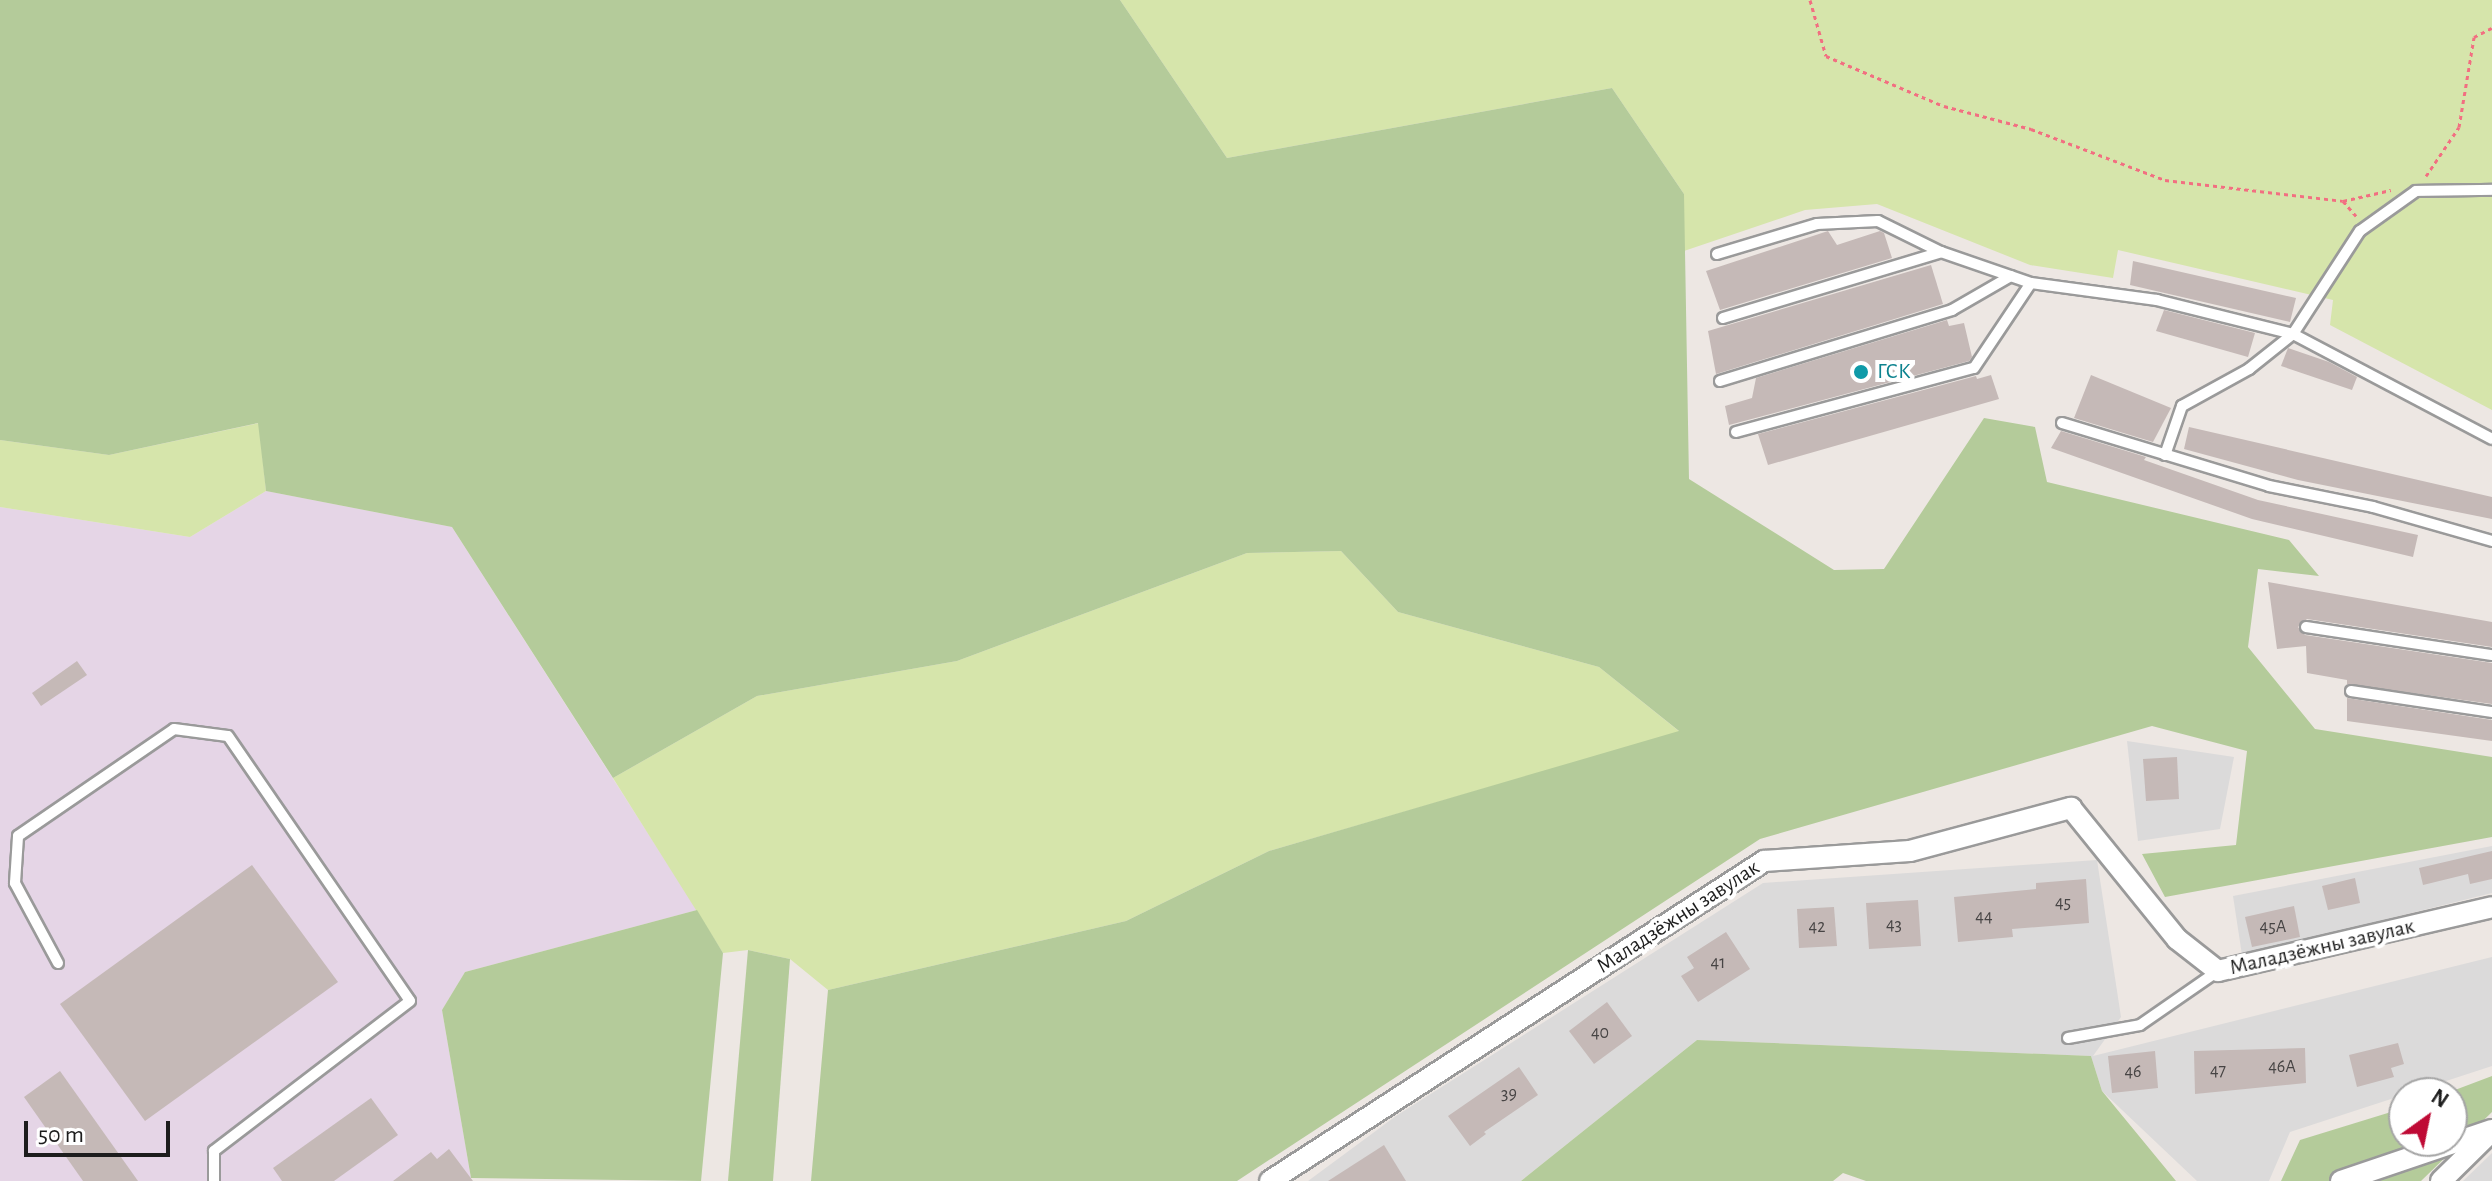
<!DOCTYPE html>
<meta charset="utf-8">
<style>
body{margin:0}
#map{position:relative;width:2492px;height:1181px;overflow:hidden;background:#ede7e3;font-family:"Alegreya Sans",sans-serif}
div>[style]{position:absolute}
.residential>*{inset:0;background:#dbdada}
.industrial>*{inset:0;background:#e5d5e6}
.grass>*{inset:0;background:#d6e5ab}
.forest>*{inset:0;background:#b4cb9a}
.building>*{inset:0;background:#c5b9b7}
.path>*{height:3px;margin-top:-1.5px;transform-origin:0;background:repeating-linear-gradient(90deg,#f26f81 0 4px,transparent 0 8px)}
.roads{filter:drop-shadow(2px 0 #9a9a9a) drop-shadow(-2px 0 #9a9a9a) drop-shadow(0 2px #9a9a9a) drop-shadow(0 -2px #9a9a9a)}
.service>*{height:10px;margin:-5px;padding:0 5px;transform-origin:5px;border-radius:5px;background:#fff}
.minor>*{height:20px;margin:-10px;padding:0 10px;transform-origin:10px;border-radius:10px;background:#fff}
.dots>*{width:22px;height:22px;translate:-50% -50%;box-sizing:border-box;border:4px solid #fff;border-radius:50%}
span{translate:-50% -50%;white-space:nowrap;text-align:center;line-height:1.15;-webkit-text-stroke:8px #fff;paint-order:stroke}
.number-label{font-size:18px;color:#474444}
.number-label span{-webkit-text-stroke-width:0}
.culture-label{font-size:22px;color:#0d838f}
.left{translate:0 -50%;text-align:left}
.street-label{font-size:22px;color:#1d1d1d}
.north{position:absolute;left:2388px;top:1077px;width:80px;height:80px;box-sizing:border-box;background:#fff;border:2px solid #a5a5a5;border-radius:50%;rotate:33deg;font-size:22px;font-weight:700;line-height:32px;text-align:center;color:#1d1d1d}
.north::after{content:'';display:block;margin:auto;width:28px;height:36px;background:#bf0a35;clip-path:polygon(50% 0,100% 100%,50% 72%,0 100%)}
.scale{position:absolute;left:24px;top:1121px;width:146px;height:36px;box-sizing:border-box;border:4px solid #1d1d1d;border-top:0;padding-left:10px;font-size:24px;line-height:28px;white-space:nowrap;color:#1d1d1d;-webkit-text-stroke:6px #fff;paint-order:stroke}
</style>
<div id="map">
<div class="residential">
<i style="clip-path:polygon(2127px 741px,2234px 757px,2220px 829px,2138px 841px)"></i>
<i style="clip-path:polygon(2492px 846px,2492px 893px,2242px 955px,2233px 896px)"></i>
<i style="clip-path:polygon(2097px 860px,2121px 1017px,2093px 1056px,2492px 957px,2492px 1066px,2290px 1132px,2269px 1181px,2197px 1181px,2102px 1091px,2091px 1056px,1697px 1040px,1521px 1181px,1308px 1181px,1396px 1116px,1763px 883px)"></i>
<i style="clip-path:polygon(2492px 1153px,2492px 1181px,2463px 1181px)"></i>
</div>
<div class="industrial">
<i style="clip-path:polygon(266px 491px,452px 527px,697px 910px,465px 972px,442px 1010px,471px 1178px,468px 1181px,0 1181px,0 507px,190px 537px)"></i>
</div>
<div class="grass">
<i style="clip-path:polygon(1120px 0,2492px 0,2492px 410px,2330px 325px,2333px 300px,2118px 250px,2113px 278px,2030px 265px,1877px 204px,1805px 210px,1684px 251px,1684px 194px,1612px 88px,1227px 158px)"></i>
<i style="clip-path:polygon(259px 423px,266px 491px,190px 537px,0 507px,0 440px,109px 455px)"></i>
<i style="clip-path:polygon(1341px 551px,1398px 612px,1599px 667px,1680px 732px,1269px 851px,1126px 921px,828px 990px,790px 959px,748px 950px,723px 953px,613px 778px,757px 696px,957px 661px,1247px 553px)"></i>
</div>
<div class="forest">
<i style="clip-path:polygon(0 0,1120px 0,1227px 158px,1612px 88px,1684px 194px,1689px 479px,1834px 570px,1884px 569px,1984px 418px,2035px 427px,2047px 482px,2289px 540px,2319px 576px,2258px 569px,2248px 647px,2315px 729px,2492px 757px,2492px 837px,2165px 897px,2142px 854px,2236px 845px,2247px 751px,2152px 726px,1760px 839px,1237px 1181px,811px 1181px,828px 990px,1126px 921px,1269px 851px,1679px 731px,1599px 667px,1398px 612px,1341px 551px,1247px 553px,957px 661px,757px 696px,613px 778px,452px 527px,266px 491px,258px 423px,109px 455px,0 440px)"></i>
<i style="clip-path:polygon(697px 910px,723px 953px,701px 1181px,471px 1178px,442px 1010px,465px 972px)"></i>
<i style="clip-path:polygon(748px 950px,790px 959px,773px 1181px,728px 1181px)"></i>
<i style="clip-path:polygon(1697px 1040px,2091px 1056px,2102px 1091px,2176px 1181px,1866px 1181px,1843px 1173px,1833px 1181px,1521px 1181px)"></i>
<i style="clip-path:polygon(2492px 1076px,2492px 1112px,2421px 1181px,2281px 1181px,2300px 1140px,2404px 1108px,2404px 1141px,2452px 1141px,2452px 1093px,2447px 1093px)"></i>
</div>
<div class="building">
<i style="clip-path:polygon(1828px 231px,1837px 245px,1880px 231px,1884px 233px,1892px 258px,1720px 310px,1706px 271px)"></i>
<i style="clip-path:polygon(2133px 261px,2296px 298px,2290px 322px,2130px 285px)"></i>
<i style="clip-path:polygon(1931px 265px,1943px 304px,1716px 374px,1708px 331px)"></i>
<i style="clip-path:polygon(2164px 310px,2255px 333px,2248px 357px,2156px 331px)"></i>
<i style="clip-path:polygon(1947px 320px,1949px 326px,1964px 323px,1972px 357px,1969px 361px,1729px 425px,1725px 406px,1752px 398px,1756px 378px)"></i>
<i style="clip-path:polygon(2288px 348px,2329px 362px,2357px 377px,2352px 390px,2281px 366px)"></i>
<i style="clip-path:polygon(1991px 375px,1999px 399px,1768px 465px,1758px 434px,1976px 376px,1977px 379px)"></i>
<i style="clip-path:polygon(2091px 375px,2171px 408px,2153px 442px,2074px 418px)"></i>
<i style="clip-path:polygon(2189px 427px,2492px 497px,2492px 519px,2298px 480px,2184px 449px)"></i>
<i style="clip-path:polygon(2061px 431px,2146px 457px,2144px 460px,2258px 500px,2418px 535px,2413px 557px,2252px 519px,2051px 448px)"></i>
<i style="clip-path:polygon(2268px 582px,2492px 622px,2492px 647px,2307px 619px,2298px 627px,2305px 635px,2492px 663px,2492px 704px,2347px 684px,2347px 680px,2307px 673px,2306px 646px,2277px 649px)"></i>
<i style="clip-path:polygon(77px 661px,87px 675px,41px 706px,32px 693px)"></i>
<i style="clip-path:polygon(2347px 698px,2492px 720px,2492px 741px,2347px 721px)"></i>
<i style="clip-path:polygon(2177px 757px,2179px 799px,2146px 801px,2143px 759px)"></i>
<i style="clip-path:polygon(2492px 851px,2492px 879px,2470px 884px,2468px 874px,2423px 885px,2419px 868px)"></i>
<i style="clip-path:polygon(252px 865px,338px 982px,145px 1121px,60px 1004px)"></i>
<i style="clip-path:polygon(2355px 878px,2360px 903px,2328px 910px,2322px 886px)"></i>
<i style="clip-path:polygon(2086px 879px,2089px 923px,2012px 929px,2013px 937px,1958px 942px,1954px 897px,2036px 889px,2036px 883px)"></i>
<i style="clip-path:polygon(1918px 900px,1921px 946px,1869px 949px,1866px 903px)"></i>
<i style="clip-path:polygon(2294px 906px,2300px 937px,2252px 947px,2245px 917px)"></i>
<i style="clip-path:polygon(1834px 907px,1837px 946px,1799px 948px,1797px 909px)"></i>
<i style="clip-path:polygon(1726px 932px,1750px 969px,1698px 1002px,1681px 976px,1694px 968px,1687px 957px)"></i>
<i style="clip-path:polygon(1607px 1002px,1632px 1036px,1594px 1064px,1569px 1031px)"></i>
<i style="clip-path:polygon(2398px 1043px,2404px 1064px,2391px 1068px,2394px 1077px,2357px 1087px,2349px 1055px)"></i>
<i style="clip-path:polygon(2305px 1048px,2306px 1083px,2195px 1094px,2194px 1051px)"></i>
<i style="clip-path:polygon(2155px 1051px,2158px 1088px,2112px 1093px,2108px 1056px)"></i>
<i style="clip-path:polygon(1519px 1067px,1538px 1095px,1484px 1132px,1486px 1134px,1470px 1146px,1448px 1116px)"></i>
<i style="clip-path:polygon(60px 1071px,138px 1181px,83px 1181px,24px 1097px)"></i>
<i style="clip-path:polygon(371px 1098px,398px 1135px,334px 1181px,282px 1181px,273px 1168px)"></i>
<i style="clip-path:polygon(1384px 1145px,1406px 1181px,1328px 1181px)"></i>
<i style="clip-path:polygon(449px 1149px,473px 1181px,393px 1181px,431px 1152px,437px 1159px)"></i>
</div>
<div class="path">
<i style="left:1810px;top:0;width:58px;rotate:74.1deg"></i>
<i style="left:1826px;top:56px;width:128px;rotate:23deg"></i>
<i style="left:1944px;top:106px;width:90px;rotate:14.8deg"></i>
<i style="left:2031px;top:129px;width:143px;rotate:20.8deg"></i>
<i style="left:2165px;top:180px;width:179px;rotate:6.7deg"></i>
<i style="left:2343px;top:201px;width:49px;rotate:-12.9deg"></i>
<i style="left:2426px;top:176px;width:59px;rotate:-56deg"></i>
<i style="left:2459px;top:127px;width:91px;rotate:-80.5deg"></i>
<i style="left:2474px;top:37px;width:20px;rotate:-27deg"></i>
<i style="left:2343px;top:201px;width:20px;rotate:49deg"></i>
</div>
<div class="roads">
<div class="service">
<i style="left:1717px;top:254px;width:104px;rotate:-16.7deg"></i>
<i style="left:1817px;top:224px;width:61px;rotate:-2.8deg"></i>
<i style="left:1878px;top:221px;width:70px;rotate:26.2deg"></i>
<i style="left:1723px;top:318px;width:228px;rotate:-16.8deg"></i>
<i style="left:1941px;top:252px;width:95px;rotate:19deg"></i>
<i style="left:2031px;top:283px;width:127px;rotate:7.7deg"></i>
<i style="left:2157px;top:300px;width:140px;rotate:14deg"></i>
<i style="left:2293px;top:334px;width:225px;rotate:27.8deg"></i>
<i style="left:1720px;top:381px;width:243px;rotate:-17deg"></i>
<i style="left:1952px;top:310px;width:68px;rotate:-30deg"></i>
<i style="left:2062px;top:423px;width:216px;rotate:16.9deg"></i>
<i style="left:2269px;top:486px;width:106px;rotate:11.4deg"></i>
<i style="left:2373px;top:507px;width:124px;rotate:15.9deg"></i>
<i style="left:1736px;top:432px;width:246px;rotate:-15.1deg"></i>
<i style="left:1974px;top:368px;width:102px;rotate:-56.2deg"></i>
<i style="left:2165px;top:455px;width:52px;rotate:-70.9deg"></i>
<i style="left:2182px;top:406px;width:77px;rotate:-28.9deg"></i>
<i style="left:2249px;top:369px;width:56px;rotate:-38.5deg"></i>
<i style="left:2293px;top:334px;width:123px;rotate:-57deg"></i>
<i style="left:2360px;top:231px;width:69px;rotate:-35.5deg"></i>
<i style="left:2416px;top:191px;width:76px;rotate:-0.8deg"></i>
<i style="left:2306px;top:627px;width:188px;rotate:8.6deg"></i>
<i style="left:2351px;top:691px;width:143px;rotate:8.5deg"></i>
<i style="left:58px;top:963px;width:91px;rotate:-118.3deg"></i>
<i style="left:15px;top:883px;width:47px;rotate:-86.3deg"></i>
<i style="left:18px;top:836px;width:189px;rotate:-34.4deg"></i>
<i style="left:174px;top:729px;width:54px;rotate:7.4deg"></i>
<i style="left:228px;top:736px;width:321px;rotate:55.5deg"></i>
<i style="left:410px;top:1001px;width:247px;rotate:142.6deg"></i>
<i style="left:214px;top:1151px;width:30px;rotate:90deg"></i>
<i style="left:2068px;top:1038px;width:73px;rotate:-10.2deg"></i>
<i style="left:2140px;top:1025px;width:95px;rotate:-34.7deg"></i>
</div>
<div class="minor">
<i style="left:1270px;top:1181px;width:589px;rotate:-32.93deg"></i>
<i style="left:1764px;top:861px;width:146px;rotate:-3.9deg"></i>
<i style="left:1910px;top:851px;width:167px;rotate:-15deg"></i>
<i style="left:2071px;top:808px;width:169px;rotate:51deg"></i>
<i style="left:2177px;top:939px;width:52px;rotate:38deg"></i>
<i style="left:2218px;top:971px;width:281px;rotate:-13.1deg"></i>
<i style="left:2341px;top:1181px;width:159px;rotate:-18.7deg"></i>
<i style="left:2441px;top:1181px;width:69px;rotate:-44.4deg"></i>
</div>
</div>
<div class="dots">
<i style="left:1861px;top:372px;background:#0f9aa8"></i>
</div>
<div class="number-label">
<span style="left:2063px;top:903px">45</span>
<span style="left:1984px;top:917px">44</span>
<span style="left:1894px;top:925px">43</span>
<span style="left:1817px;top:927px">42</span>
<span style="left:2273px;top:927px">45А</span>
<span style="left:1718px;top:963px">41</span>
<span style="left:1600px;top:1033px">40</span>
<span style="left:2282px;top:1067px">46А</span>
<span style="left:2218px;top:1071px">47</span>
<span style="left:2133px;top:1072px">46</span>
<span style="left:1509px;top:1094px">39</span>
</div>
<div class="culture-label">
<span class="left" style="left:1877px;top:372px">ГСК</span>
</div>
<div class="street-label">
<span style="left:1678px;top:917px;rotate:-33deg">Маладзёжны завулак</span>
<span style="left:2322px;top:947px;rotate:-13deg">Маладзёжны завулак</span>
</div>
<div class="north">N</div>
<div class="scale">50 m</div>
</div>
